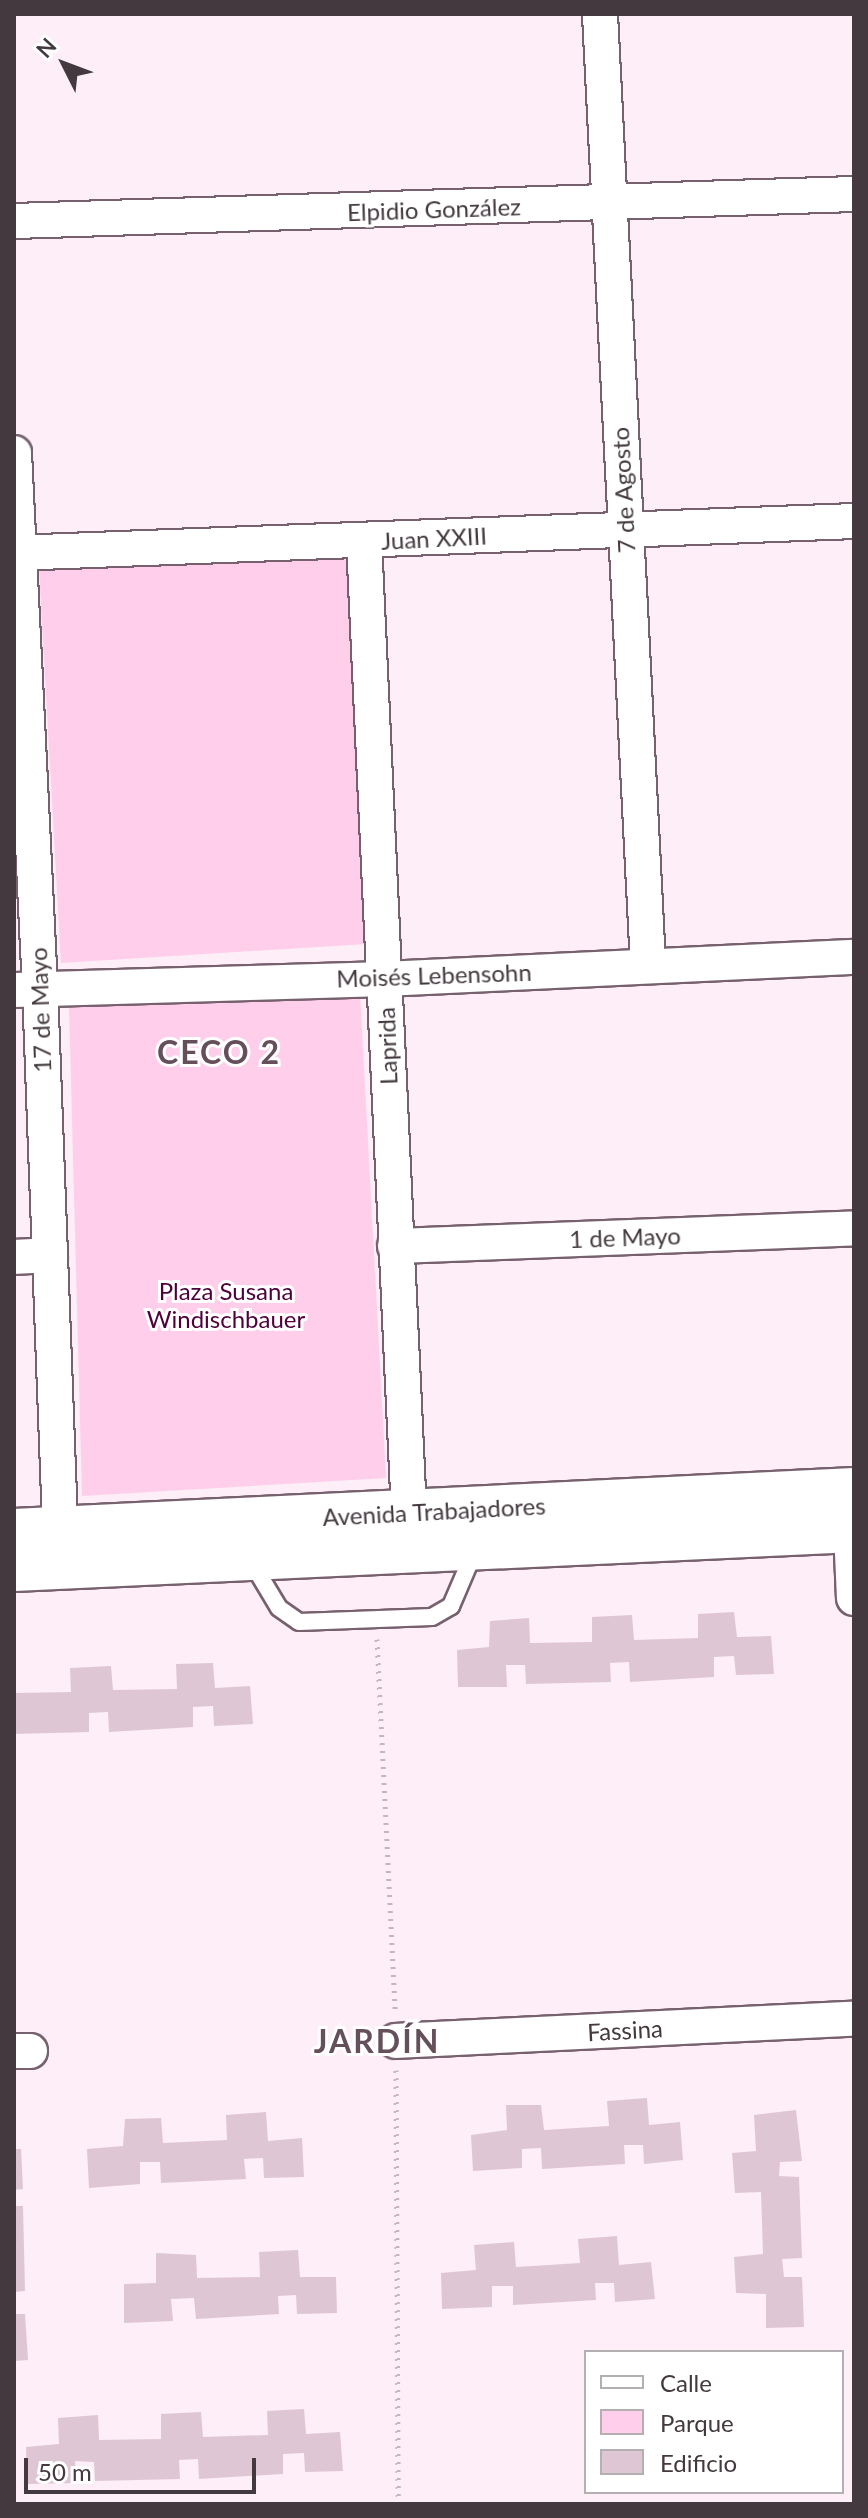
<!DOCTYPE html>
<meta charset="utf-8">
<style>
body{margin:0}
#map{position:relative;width:868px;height:2518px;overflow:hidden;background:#fdeef7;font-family:Lato,sans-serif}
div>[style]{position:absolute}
.green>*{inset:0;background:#ffceeb}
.building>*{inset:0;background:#dfc6d4}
.path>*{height:5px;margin-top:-2.5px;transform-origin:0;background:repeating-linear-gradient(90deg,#c4b6be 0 2px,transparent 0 8px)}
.roads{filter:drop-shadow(2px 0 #77616e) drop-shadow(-2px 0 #77616e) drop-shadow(0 2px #77616e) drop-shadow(0 -2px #77616e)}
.service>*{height:16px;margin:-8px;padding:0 8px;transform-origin:8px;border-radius:8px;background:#fff}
.minor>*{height:34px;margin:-17px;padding:0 17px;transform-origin:17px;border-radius:17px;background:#fff}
.secondary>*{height:44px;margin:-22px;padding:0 22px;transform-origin:22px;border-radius:22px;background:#fff}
span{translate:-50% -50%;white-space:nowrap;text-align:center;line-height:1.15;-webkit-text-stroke:6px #fff;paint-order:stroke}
.street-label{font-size:24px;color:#43393f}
.park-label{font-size:24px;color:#4f003b}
.district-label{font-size:32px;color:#644f5b;font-weight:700;letter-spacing:2px}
.frame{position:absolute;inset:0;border:16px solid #43393f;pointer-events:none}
.legend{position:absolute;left:584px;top:2350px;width:260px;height:144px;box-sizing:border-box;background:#fff;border:2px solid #b4b0b2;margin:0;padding:10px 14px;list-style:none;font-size:24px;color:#43393f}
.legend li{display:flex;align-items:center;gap:16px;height:40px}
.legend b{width:40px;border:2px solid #b4b0b2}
.north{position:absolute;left:24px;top:24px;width:80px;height:80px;-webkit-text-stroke:6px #fff;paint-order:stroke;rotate:312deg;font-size:22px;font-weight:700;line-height:32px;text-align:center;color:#43393f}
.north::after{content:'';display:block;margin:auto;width:28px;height:36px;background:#43393f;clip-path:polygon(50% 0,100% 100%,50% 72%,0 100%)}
.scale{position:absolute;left:24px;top:2458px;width:232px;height:36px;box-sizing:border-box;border:4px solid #43393f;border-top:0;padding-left:10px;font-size:24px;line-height:28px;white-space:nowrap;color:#43393f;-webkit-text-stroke:6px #fff;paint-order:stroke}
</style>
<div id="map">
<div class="green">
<i style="clip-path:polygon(354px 559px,366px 944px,61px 963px,39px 569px)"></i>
<i style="clip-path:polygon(360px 993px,386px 1478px,82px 1496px,69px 1006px)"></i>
</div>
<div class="building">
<i style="clip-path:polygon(734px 1612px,737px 1637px,771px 1636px,774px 1674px,736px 1675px,734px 1656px,714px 1657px,714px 1677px,630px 1682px,629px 1662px,610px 1663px,611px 1682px,526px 1684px,525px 1665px,506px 1665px,507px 1687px,458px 1687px,457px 1650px,489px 1647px,490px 1621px,529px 1618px,530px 1643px,592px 1642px,592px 1617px,632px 1615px,634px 1640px,698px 1638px,698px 1614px)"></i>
<i style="clip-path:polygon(213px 1663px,215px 1688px,250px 1686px,253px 1724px,214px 1726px,213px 1706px,193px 1707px,193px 1727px,109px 1732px,108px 1712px,89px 1713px,89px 1732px,14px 1734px,14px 1693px,71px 1692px,70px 1668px,111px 1666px,113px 1690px,177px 1689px,176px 1664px)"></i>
<i style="clip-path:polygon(647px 2098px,649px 2125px,680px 2122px,683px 2160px,644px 2164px,643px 2145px,624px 2145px,625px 2164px,542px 2169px,541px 2148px,522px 2149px,522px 2168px,473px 2171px,471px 2135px,507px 2130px,506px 2105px,541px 2105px,544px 2130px,609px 2126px,607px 2101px)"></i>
<i style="clip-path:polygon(796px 2110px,802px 2161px,780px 2162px,779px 2176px,799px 2177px,802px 2258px,782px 2259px,784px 2277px,802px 2277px,804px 2327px,766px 2328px,766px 2294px,736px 2293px,734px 2257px,763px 2254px,761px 2192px,735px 2193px,732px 2153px,756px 2151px,754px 2115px)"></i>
<i style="clip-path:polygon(266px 2112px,268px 2141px,302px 2138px,304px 2177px,264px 2178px,263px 2158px,244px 2159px,246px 2179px,161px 2183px,160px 2162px,140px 2162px,140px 2184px,89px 2188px,87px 2149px,123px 2146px,125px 2119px,161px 2118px,163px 2143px,227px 2140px,226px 2115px)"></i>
<i style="clip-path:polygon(14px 2149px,21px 2149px,23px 2189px,14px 2190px)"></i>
<i style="clip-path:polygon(14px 2206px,23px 2206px,25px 2291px,14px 2292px)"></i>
<i style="clip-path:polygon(617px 2236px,619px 2265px,651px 2262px,655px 2299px,615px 2302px,614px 2283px,595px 2283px,596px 2300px,513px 2305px,513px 2286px,492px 2286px,492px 2307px,442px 2309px,441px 2273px,476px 2270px,474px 2245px,514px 2242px,516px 2267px,580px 2263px,578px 2239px)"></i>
<i style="clip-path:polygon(298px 2250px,300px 2277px,336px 2277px,337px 2313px,297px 2314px,296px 2295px,278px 2296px,279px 2314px,196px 2319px,194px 2298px,171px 2299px,173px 2321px,124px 2323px,124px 2284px,156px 2283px,156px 2253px,196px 2255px,197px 2278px,260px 2277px,259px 2252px)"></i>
<i style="clip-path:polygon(14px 2314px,25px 2314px,28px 2360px,14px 2361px)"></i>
<i style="clip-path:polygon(304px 2409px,306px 2434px,340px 2432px,343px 2471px,305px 2472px,304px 2453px,283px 2454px,283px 2474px,199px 2479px,198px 2459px,179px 2460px,180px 2479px,95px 2481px,94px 2462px,75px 2461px,76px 2483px,27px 2484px,26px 2447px,59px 2444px,58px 2418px,98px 2415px,99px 2440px,161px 2439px,161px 2414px,201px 2412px,203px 2437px,268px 2435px,267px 2411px)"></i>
</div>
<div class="path">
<i style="left:377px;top:1639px;width:373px;rotate:87.2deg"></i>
<i style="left:396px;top:2070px;width:434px;rotate:89.7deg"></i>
</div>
<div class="roads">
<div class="service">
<i style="left:252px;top:1563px;width:52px;rotate:59deg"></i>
<i style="left:279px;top:1608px;width:24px;rotate:35deg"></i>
<i style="left:299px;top:1622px;width:133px;rotate:-2.2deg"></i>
<i style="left:432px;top:1617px;width:22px;rotate:-30deg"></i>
<i style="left:451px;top:1606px;width:61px;rotate:-66.8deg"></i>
</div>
<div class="minor">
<i style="left:600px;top:14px;width:953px;rotate:87.11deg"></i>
<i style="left:14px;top:221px;width:840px;rotate:-1.84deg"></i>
<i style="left:14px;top:453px;width:536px;rotate:87.22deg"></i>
<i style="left:40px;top:988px;width:562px;rotate:87.86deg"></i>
<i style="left:364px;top:541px;width:994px;rotate:87.35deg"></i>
<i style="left:14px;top:553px;width:841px;rotate:-2.18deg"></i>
<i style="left:14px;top:990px;width:371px;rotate:-1.7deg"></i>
<i style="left:385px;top:979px;width:470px;rotate:-2.7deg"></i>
<i style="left:395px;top:1246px;width:459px;rotate:-2.2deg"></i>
<i style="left:14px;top:1257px;width:36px;rotate:-3deg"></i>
<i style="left:854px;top:1510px;width:20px;rotate:99deg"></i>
<i style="left:851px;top:1530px;width:68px;rotate:87.5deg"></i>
<i style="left:396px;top:2041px;width:459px;rotate:-2.8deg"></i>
<i style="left:14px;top:2051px;width:16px"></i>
</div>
<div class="secondary">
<i style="left:14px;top:1531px;width:841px;rotate:-2.79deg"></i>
<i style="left:14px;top:1569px;width:841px;rotate:-2.66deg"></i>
</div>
</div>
<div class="street-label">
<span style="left:434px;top:209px;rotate:-2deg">Elpidio González</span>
<span style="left:623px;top:490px;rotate:-93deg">7 de Agosto</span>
<span style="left:434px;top:538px;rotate:-3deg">Juan XXIII</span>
<span style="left:434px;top:975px;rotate:-2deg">Moisés Lebensohn</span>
<span style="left:40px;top:1010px;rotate:-92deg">17 de Mayo</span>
<span style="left:387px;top:1046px;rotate:-92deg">Laprida</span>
<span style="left:625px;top:1237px;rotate:-2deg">1 de Mayo</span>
<span style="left:434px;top:1511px;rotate:-3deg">Avenida Trabajadores</span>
<span style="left:625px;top:2030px;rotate:-3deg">Fassina</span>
</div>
<div class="park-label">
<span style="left:226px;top:1305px">Plaza Susana<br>Windischbauer</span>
</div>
<div class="district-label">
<span style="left:219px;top:1052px">CECO 2</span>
<span style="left:377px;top:2041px">JARDÍN</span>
</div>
<div class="frame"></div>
<ul class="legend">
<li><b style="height:10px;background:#fff"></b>Calle</li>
<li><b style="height:22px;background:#ffceeb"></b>Parque</li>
<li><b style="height:22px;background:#dfc6d4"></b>Edificio</li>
</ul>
<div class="north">N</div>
<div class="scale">50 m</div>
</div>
